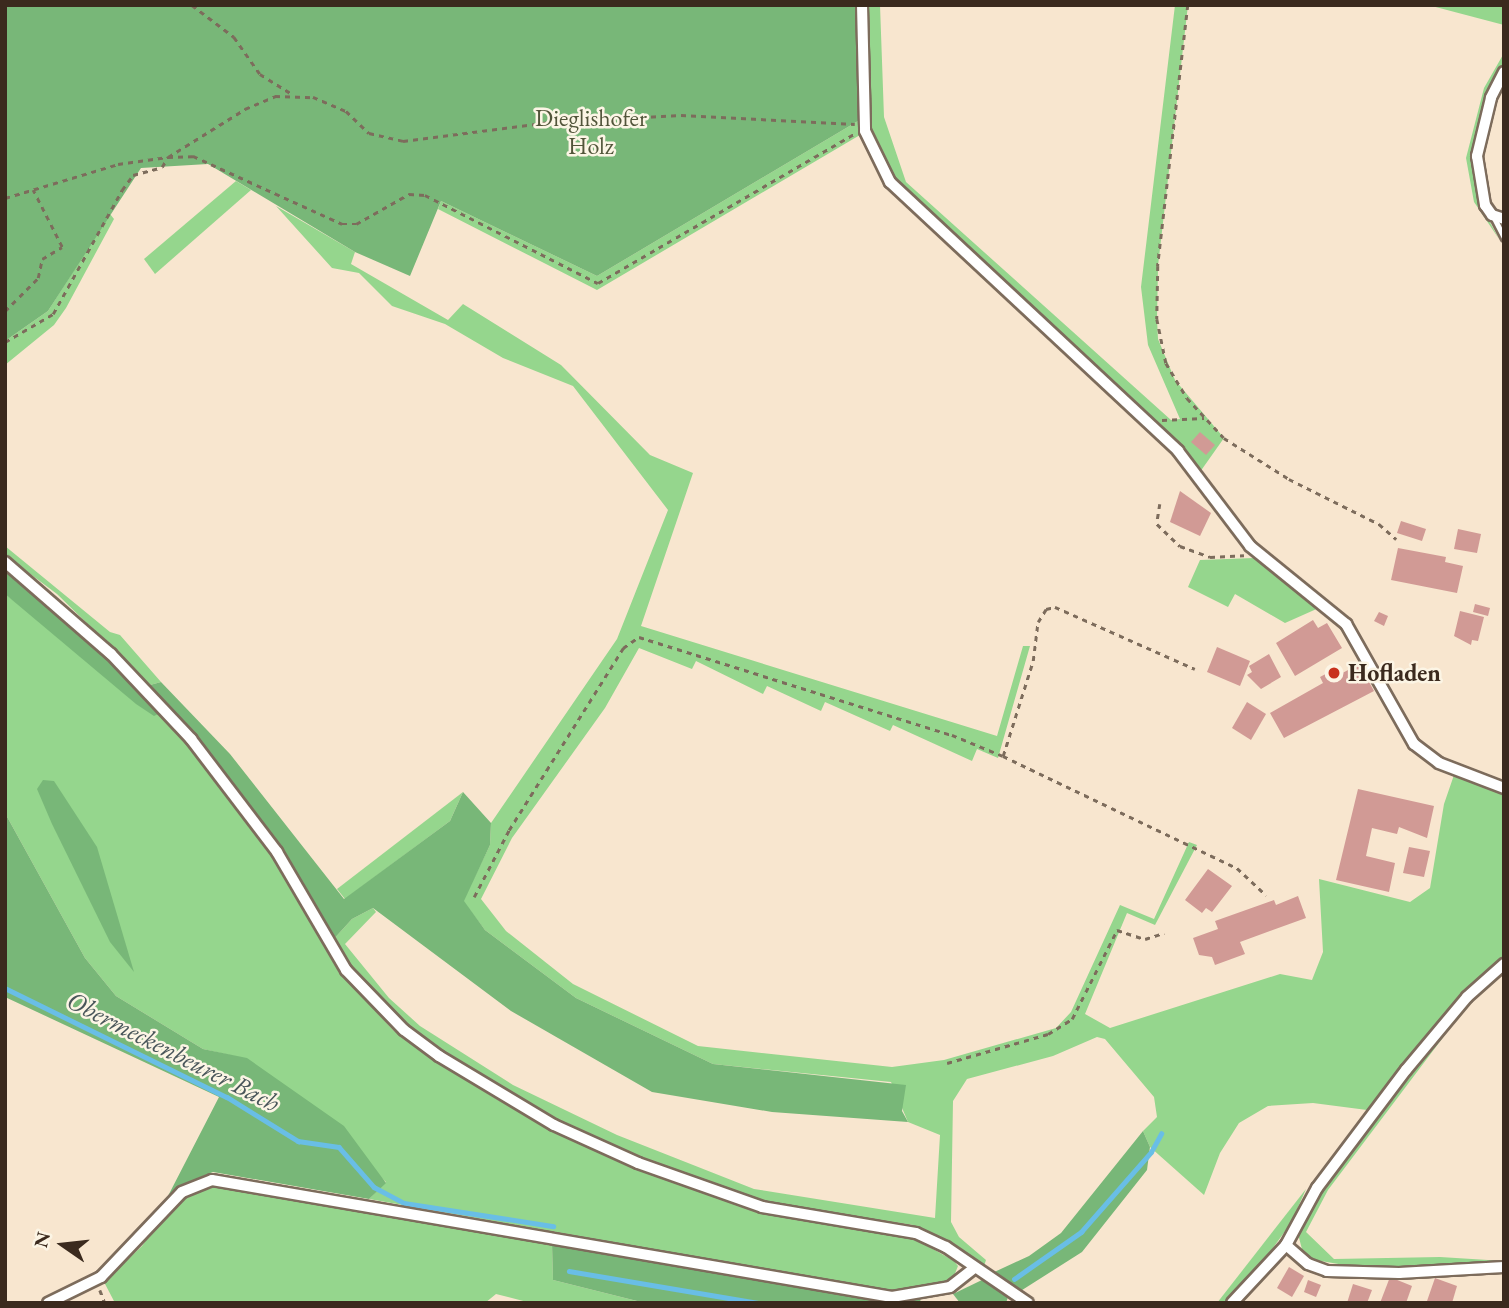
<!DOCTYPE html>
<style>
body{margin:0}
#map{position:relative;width:1509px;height:1308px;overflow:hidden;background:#f8e6cf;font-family:"EB Garamond",serif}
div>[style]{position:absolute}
.green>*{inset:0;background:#95d68d}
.forest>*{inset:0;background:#78b778}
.stream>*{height:4.5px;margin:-2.25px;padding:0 2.25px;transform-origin:2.25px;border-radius:2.25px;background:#69bee6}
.building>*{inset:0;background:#d19a95}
.path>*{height:2.5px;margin-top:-1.25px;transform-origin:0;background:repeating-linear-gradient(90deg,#7d6c5c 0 5px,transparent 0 10px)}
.roads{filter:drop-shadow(2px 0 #7d6c5c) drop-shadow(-2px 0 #7d6c5c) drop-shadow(0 2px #7d6c5c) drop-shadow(0 -2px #7d6c5c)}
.lane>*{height:5px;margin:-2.5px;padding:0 2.5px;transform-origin:2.5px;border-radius:2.5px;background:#fff}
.street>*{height:10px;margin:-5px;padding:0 5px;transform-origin:5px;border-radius:5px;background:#fff}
.dots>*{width:19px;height:19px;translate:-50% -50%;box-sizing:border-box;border:4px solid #fcf5e5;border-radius:50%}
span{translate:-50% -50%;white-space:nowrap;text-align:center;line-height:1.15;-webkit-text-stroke:5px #fcf5e5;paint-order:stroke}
.park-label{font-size:24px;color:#52553a}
.poi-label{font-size:24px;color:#3b2a1e;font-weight:700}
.left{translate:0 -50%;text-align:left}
.water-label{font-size:26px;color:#49565a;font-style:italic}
.frame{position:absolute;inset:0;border:7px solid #3b2a1e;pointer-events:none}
.north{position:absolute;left:28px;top:1210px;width:70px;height:70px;-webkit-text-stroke:5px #fcf5e5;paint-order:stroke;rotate:284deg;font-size:19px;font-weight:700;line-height:28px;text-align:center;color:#3b2a1e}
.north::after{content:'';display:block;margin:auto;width:24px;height:32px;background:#3b2a1e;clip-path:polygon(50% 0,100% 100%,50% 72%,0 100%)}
</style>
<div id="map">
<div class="green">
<i style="clip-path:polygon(866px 5px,880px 5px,884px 117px,906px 182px,1171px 420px,1180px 419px,1148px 345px,1141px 287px,1175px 5px,1188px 5px,1158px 266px,1157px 319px,1158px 339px,1175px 380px,1224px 438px,1200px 472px,892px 180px,870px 129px)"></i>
<i style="clip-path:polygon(1428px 5px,1504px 5px,1504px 25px)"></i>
<i style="clip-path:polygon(1504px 53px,1504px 64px,1485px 101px,1472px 154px,1478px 200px,1499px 239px,1474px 202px,1466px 158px,1484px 88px)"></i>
<i style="clip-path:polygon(858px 121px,860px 135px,597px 290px,438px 209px,441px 201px,597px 276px)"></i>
<i style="clip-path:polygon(236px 181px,251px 190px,155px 274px,144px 259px)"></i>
<i style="clip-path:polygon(276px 206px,355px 252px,351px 264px,448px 320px,463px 304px,561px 365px,650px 455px,693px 473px,641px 626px,997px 736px,1023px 646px,1030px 646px,998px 758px,977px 749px,972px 761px,893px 725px,890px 731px,825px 702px,821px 711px,767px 686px,763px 694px,696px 661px,692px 669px,639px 648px,605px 708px,512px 838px,481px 899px,506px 931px,573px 984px,698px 1046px,892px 1067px,944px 1060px,1056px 1028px,1071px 1012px,1120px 905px,1154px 919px,1189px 842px,1197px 845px,1155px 925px,1127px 913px,1085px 1014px,1110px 1028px,1280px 974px,1312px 980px,1323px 952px,1319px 879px,1410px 902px,1430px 888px,1444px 804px,1454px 775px,1504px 792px,1504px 957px,1455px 1001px,1367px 1110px,1313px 1103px,1268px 1106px,1239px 1123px,1220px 1153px,1204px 1195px,1150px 1147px,1143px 1131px,1157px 1117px,1154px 1097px,1105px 1039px,1097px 1037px,1053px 1056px,967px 1079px,953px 1101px,951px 1222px,959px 1237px,986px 1260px,984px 1266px,913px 1225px,769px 1203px,680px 1175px,591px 1138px,476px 1076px,395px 1018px,350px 970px,332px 941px,352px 919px,373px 908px,376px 912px,345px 944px,389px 998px,420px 1026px,513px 1085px,617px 1135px,754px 1189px,935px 1218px,940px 1135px,908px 1122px,891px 1082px,713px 1064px,576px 998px,485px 930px,463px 901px,490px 845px,491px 823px,617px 639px,668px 510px,573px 386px,503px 358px,445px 324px,392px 306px,359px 273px,332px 268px)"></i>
<i style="clip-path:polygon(110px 214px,114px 219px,66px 308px,54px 325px,5px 365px,5px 341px,48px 311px)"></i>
<i style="clip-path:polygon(5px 546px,110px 632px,120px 635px,161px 682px,150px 685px,57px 594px,5px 555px)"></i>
<i style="clip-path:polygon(1254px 558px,1299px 590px,1321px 607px,1285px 623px,1235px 594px,1228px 607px,1188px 587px,1200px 560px)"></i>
<i style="clip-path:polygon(5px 594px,162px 712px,195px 749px,284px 873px,345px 978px,393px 1030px,425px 1054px,498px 1100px,640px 1170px,744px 1207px,914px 1238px,954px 1261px,958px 1266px,952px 1281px,890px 1291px,369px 1199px,386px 1182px,247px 1059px,203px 1049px,116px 996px,85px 958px,5px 813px)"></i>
<i style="clip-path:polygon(463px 792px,450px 821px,345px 899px,337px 889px)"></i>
<i style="clip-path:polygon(1469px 1003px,1328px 1190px,1306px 1232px,1334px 1259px,1440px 1257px,1504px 1261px,1362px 1268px,1315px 1260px,1303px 1253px,1298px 1234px,1321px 1189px)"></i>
<i style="clip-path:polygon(226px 1184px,552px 1243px,553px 1280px,645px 1303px,531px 1303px,496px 1294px,485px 1303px,115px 1303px,104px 1282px,142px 1246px,164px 1215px,183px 1196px)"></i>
<i style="clip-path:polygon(1306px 1189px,1291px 1223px,1270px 1252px,1224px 1303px,1217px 1303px)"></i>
</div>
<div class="forest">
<i style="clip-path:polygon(5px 5px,859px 5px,858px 121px,597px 276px,441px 201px,410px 276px,355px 252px,208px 164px,141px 168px,48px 311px,5px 341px)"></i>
<i style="clip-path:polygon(5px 568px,69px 622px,162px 712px,154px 716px,136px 704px,5px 594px)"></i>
<i style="clip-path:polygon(161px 682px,230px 754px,344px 899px,450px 821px,463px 792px,491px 823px,490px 845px,464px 901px,485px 930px,576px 998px,713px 1064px,906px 1085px,902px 1111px,908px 1122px,772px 1112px,652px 1092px,511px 1011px,373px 908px,352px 919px,332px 941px,196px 739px,150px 685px)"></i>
<i style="clip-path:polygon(43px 780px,54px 781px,97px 847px,134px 972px,110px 942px,52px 824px,37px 789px)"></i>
<i style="clip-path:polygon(5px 813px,85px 958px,116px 996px,203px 1049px,247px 1058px,344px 1126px,386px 1183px,369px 1199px,213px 1172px,181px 1185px,168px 1196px,219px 1097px,5px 997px)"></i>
<i style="clip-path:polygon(1143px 1131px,1150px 1147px,1147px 1170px,1082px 1252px,1019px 1292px,990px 1274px,1029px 1256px,1061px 1233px)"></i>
<i style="clip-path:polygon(552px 1244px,896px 1301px,920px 1299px,921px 1303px,645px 1303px,553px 1280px)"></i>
<i style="clip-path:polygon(984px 1279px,1008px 1297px,1006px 1303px,960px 1303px,953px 1294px)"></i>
</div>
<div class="stream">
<i style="left:5px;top:988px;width:247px;rotate:26.2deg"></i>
<i style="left:227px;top:1097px;width:84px;rotate:31.8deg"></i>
<i style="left:298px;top:1141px;width:41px;rotate:8.3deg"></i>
<i style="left:339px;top:1147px;width:53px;rotate:48.8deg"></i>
<i style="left:374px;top:1187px;width:34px;rotate:28deg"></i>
<i style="left:404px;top:1203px;width:151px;rotate:8.8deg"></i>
<i style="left:569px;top:1271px;width:193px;rotate:9.6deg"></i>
<i style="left:1014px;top:1279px;width:82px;rotate:-35deg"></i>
<i style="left:1081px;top:1232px;width:106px;rotate:-48.8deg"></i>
<i style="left:1151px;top:1152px;width:21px;rotate:-61deg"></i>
</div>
<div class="building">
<i style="clip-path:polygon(1200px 432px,1215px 445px,1206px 455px,1191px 442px)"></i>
<i style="clip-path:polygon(1180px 491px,1211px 513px,1200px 536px,1170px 522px)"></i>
<i style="clip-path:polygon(1401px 521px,1426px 529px,1422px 541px,1397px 533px)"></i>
<i style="clip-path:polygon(1458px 529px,1481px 534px,1477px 553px,1454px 549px)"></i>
<i style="clip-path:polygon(1398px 548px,1446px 557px,1445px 562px,1463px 566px,1457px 593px,1391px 580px)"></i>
<i style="clip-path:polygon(1475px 604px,1490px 608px,1488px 616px,1473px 612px)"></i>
<i style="clip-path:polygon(1460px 611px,1484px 617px,1478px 641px,1472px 640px,1471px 645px,1454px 636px)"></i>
<i style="clip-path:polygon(1379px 612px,1388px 616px,1384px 626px,1374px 621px)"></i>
<i style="clip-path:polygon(1313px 620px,1318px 628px,1327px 623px,1342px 648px,1295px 676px,1276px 643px)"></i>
<i style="clip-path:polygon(1217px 647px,1250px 661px,1240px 686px,1207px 672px)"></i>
<i style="clip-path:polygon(1269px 654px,1281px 677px,1261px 689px,1247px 675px,1252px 672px,1249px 666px)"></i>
<i style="clip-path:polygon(1359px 664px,1374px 691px,1284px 738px,1270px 713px,1323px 683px,1320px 677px,1333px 670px,1337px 676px)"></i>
<i style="clip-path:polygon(1247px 702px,1266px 714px,1251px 740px,1232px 728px)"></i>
<i style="clip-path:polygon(1358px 789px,1434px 806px,1427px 838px,1399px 827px,1397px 834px,1372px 828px,1366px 856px,1395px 863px,1389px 892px,1336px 880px)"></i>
<i style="clip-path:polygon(1409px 847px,1430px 851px,1424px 877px,1403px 873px)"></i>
<i style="clip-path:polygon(1208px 869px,1232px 886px,1212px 912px,1206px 908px,1202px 913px,1185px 900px)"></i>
<i style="clip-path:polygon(1298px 896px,1306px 918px,1240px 942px,1245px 954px,1215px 965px,1212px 957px,1199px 955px,1193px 938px,1218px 929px,1215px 921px,1274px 900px,1276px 905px)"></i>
<i style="clip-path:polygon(1289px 1267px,1304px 1276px,1292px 1297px,1277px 1288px)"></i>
<i style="clip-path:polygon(1390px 1277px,1412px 1286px,1406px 1303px,1380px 1303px)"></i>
<i style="clip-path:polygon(1435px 1278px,1457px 1286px,1452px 1303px,1427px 1301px)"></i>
<i style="clip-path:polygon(1308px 1280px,1321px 1285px,1316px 1297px,1304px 1292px)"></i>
<i style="clip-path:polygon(1353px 1284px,1372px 1290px,1367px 1303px,1347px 1303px)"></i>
</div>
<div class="path">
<i style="left:192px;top:5px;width:53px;rotate:37.3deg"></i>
<i style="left:234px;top:37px;width:45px;rotate:54.9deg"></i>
<i style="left:260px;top:74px;width:39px;rotate:32deg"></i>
<i style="left:1188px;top:5px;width:263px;rotate:96.6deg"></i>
<i style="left:1158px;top:266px;width:53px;rotate:91.1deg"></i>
<i style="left:1157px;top:319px;width:45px;rotate:78.4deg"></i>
<i style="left:1166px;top:363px;width:41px;rotate:59deg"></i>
<i style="left:1187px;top:398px;width:54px;rotate:47.2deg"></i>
<i style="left:1224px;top:438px;width:77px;rotate:32.2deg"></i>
<i style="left:1289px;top:479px;width:101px;rotate:26.6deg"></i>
<i style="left:1379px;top:524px;width:23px;rotate:41deg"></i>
<i style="left:5px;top:198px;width:118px;rotate:-16.7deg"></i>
<i style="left:118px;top:164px;width:50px;rotate:-8deg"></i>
<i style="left:168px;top:157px;width:91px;rotate:-31.9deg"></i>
<i style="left:245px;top:109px;width:33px;rotate:-23deg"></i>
<i style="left:275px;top:96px;width:38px;rotate:2deg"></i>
<i style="left:313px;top:97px;width:36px;rotate:23deg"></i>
<i style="left:346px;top:111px;width:32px;rotate:44deg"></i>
<i style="left:369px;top:133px;width:35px;rotate:13deg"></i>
<i style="left:403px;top:141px;width:149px;rotate:-7.3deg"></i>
<i style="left:551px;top:122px;width:130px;rotate:-3.1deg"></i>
<i style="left:681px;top:115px;width:174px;rotate:3deg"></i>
<i style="left:5px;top:311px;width:47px;rotate:-45deg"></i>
<i style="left:38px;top:278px;width:19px;rotate:-78deg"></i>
<i style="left:42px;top:259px;width:23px;rotate:-31deg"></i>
<i style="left:62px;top:247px;width:64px;rotate:-117deg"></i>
<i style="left:5px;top:342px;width:56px;rotate:-30.3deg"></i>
<i style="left:53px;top:314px;width:142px;rotate:-60.9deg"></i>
<i style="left:122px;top:190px;width:19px;rotate:-54deg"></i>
<i style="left:133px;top:175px;width:30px;rotate:-15deg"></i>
<i style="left:162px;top:167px;width:12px;rotate:-59deg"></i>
<i style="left:168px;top:157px;width:25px;rotate:-2deg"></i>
<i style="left:193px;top:156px;width:164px;rotate:24.5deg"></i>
<i style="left:342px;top:224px;width:14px"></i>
<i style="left:356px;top:224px;width:61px;rotate:-29.5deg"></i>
<i style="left:409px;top:194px;width:16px;rotate:4deg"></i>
<i style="left:425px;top:195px;width:194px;rotate:27deg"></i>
<i style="left:598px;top:283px;width:296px;rotate:-30.2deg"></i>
<i style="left:1162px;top:420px;width:42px;rotate:-2.7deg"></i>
<i style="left:1160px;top:504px;width:20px;rotate:99deg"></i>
<i style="left:1157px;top:524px;width:32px;rotate:44deg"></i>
<i style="left:1180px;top:546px;width:32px;rotate:20deg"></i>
<i style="left:1210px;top:557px;width:34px;rotate:-3deg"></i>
<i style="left:1003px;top:756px;width:100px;rotate:-72.5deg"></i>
<i style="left:1033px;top:661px;width:39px;rotate:-83deg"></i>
<i style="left:1038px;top:622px;width:15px;rotate:-58deg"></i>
<i style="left:1046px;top:609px;width:9px;rotate:-13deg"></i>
<i style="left:1055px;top:607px;width:153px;rotate:23.9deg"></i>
<i style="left:474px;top:897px;width:76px;rotate:-62.4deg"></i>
<i style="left:509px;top:830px;width:215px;rotate:-57.9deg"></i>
<i style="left:623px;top:648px;width:19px;rotate:-35deg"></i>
<i style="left:639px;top:637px;width:328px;rotate:17.4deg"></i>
<i style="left:952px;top:735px;width:55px;rotate:22.4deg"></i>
<i style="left:1003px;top:756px;width:259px;rotate:25.6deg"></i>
<i style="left:1237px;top:868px;width:40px;rotate:43deg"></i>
<i style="left:947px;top:1063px;width:105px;rotate:-16deg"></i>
<i style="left:1048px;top:1034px;width:28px;rotate:-32deg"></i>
<i style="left:1072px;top:1019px;width:100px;rotate:-63.2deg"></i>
<i style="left:1117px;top:930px;width:29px;rotate:18deg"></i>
<i style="left:1145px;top:939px;width:20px;rotate:-18deg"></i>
<i style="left:100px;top:1290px;width:14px;rotate:69deg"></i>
</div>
<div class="roads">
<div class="lane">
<i style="left:1494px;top:218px;width:22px;rotate:63deg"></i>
</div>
<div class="street">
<i style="left:862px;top:5px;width:126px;rotate:88.6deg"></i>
<i style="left:865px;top:131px;width:57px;rotate:63.9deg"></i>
<i style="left:890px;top:182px;width:394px;rotate:43deg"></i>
<i style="left:1178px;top:451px;width:119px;rotate:52.8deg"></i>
<i style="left:1250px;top:546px;width:124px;rotate:39.1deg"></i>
<i style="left:1346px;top:624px;width:138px;rotate:60.5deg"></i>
<i style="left:1414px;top:744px;width:31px;rotate:37deg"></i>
<i style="left:1439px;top:763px;width:70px;rotate:21deg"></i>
<i style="left:1504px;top:72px;width:29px;rotate:117deg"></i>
<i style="left:1491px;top:98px;width:60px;rotate:103.6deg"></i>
<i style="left:1477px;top:156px;width:50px;rotate:80.7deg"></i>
<i style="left:1485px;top:205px;width:12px;rotate:55deg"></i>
<i style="left:1492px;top:215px;width:13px;rotate:18deg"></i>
<i style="left:5px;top:562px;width:140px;rotate:41deg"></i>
<i style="left:111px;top:654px;width:117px;rotate:46.7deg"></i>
<i style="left:191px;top:739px;width:142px;rotate:52.7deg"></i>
<i style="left:277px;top:852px;width:137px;rotate:59.7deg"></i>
<i style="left:346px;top:970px;width:83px;rotate:46deg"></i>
<i style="left:404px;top:1030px;width:44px;rotate:36.6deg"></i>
<i style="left:439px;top:1056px;width:134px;rotate:31deg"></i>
<i style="left:554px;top:1125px;width:92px;rotate:24.3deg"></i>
<i style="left:638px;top:1163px;width:132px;rotate:19.5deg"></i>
<i style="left:762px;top:1207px;width:156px;rotate:9.6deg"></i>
<i style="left:916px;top:1233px;width:33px;rotate:25deg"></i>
<i style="left:946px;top:1247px;width:99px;rotate:34.3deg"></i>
<i style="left:1286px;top:1245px;width:29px;rotate:41deg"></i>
<i style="left:1308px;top:1264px;width:20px;rotate:20deg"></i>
<i style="left:1327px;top:1271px;width:72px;rotate:1.6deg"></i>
<i style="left:1399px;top:1273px;width:105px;rotate:-3.3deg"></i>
<i style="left:48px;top:1303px;width:59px;rotate:-26.1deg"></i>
<i style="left:101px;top:1277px;width:117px;rotate:-46.4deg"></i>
<i style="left:182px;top:1192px;width:32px;rotate:-22deg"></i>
<i style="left:212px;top:1180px;width:690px;rotate:9.76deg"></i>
<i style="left:892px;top:1297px;width:59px;rotate:-9.8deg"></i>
<i style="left:950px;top:1287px;width:31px;rotate:-38deg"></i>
<i style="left:1232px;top:1303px;width:79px;rotate:-47deg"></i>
<i style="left:1286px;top:1245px;width:65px;rotate:-61.5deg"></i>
<i style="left:1317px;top:1188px;width:148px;rotate:-53deg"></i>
<i style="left:1406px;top:1070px;width:95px;rotate:-50.1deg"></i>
<i style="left:1467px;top:997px;width:50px;rotate:-41.7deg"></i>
</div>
</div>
<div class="dots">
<i style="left:1334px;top:673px;background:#c8321e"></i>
</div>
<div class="park-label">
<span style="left:591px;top:132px">Dieglishofer<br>Holz</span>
</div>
<div class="poi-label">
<span class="left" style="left:1348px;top:673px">Hofladen</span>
</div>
<div class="water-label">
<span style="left:173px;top:1052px;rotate:27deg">Obermeckenbeurer Bach</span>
</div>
<div class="frame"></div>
<div class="north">N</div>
</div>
